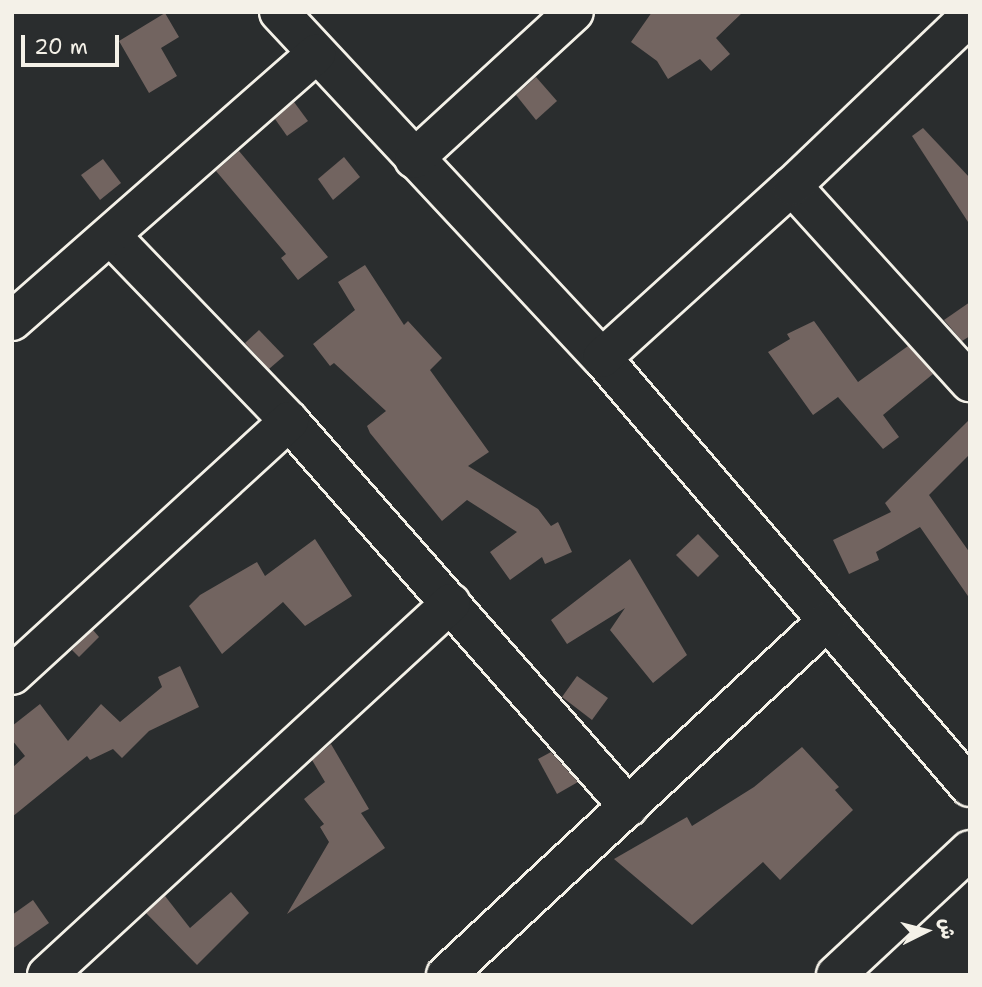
<!DOCTYPE html>
<meta charset="utf-8">
<style>
body{margin:0}
#map{position:relative;width:982px;height:987px;overflow:hidden;background:#2a2d2e;font-family:"Shantell Sans","Playpen Sans Arabic",sans-serif}
div>[style]{position:absolute}
.building>*{inset:0;background:#726460}
.roads{filter:drop-shadow(2px 0 #f4f1e8) drop-shadow(-2px 0 #f4f1e8) drop-shadow(0 2px #f4f1e8) drop-shadow(0 -2px #f4f1e8)}
.minor>*{height:38px;margin:-19px;padding:0 19px;transform-origin:19px;border-radius:19px;background:#2a2d2e}
span{translate:-50% -50%;white-space:nowrap;text-align:center;line-height:1.15;-webkit-text-stroke:5px #2a2d2e;paint-order:stroke}
.frame{position:absolute;inset:0;border:14px solid #f4f1e8;pointer-events:none}
.north{position:absolute;left:891px;top:896px;width:70px;height:70px;-webkit-text-stroke:5px #2a2d2e;paint-order:stroke;rotate:84deg;font-size:19px;font-weight:700;line-height:28px;text-align:center;color:#f4f1e8}
.north::after{content:'';display:block;margin:auto;width:24px;height:32px;background:#f4f1e8;clip-path:polygon(50% 0,100% 100%,50% 72%,0 100%)}
.scale{position:absolute;left:21px;top:35px;width:98px;height:32px;box-sizing:border-box;border:4px solid #f4f1e8;border-top:0;padding-left:9px;font-size:21px;line-height:24px;white-space:nowrap;color:#f4f1e8;-webkit-text-stroke:5px #2a2d2e;paint-order:stroke}
</style>
<div id="map">
<div class="building">
<i style="clip-path:polygon(652px 12px,743px 12px,716px 38px,730px 54px,711px 71px,700px 59px,668px 79px,657px 61px,631px 42px)"></i>
<i style="clip-path:polygon(165px 13px,179px 37px,161px 48px,177px 76px,149px 93px,119px 41px)"></i>
<i style="clip-path:polygon(536px 77px,557px 101px,536px 120px,516px 95px)"></i>
<i style="clip-path:polygon(294px 102px,308px 121px,287px 136px,275px 119px)"></i>
<i style="clip-path:polygon(923px 128px,970px 178px,970px 225px,912px 136px)"></i>
<i style="clip-path:polygon(239px 151px,328px 257px,298px 280px,281px 258px,286px 254px,216px 171px)"></i>
<i style="clip-path:polygon(344px 157px,360px 177px,333px 200px,318px 179px)"></i>
<i style="clip-path:polygon(103px 159px,121px 183px,100px 200px,81px 175px)"></i>
<i style="clip-path:polygon(365px 265px,404px 325px,408px 321px,442px 358px,430px 370px,489px 452px,468px 466px,538px 509px,551px 526px,558px 522px,572px 552px,545px 564px,542px 557px,510px 580px,490px 552px,517px 532px,467px 500px,442px 521px,370px 433px,367px 426px,386px 411px,334px 363px,330px 366px,313px 344px,355px 310px,338px 282px)"></i>
<i style="clip-path:polygon(970px 302px,970px 336px,962px 341px,944px 320px)"></i>
<i style="clip-path:polygon(814px 321px,858px 382px,908px 346px,933px 374px,883px 415px,899px 437px,883px 449px,838px 397px,813px 415px,768px 352px,790px 339px,787px 334px)"></i>
<i style="clip-path:polygon(259px 330px,284px 356px,269px 369px,245px 343px)"></i>
<i style="clip-path:polygon(970px 419px,970px 454px,929px 495px,970px 553px,970px 599px,920px 527px,876px 552px,879px 560px,849px 574px,833px 540px,891px 512px,885px 503px)"></i>
<i style="clip-path:polygon(698px 534px,719px 556px,698px 577px,676px 555px)"></i>
<i style="clip-path:polygon(315px 539px,352px 596px,305px 626px,283px 602px,222px 654px,189px 606px,200px 595px,257px 562px,265px 576px)"></i>
<i style="clip-path:polygon(630px 559px,687px 655px,653px 683px,610px 630px,625px 608px,567px 644px,551px 620px)"></i>
<i style="clip-path:polygon(93px 630px,99px 637px,79px 657px,72px 650px)"></i>
<i style="clip-path:polygon(180px 666px,199px 707px,149px 731px,122px 758px,113px 749px,90px 760px,87px 756px,12px 817px,12px 768px,25px 756px,12px 740px,12px 726px,40px 704px,68px 741px,101px 704px,120px 722px,162px 687px,158px 677px)"></i>
<i style="clip-path:polygon(577px 676px,608px 698px,592px 720px,562px 697px)"></i>
<i style="clip-path:polygon(331px 744px,369px 809px,361px 813px,385px 848px,287px 914px,329px 842px,320px 827px,324px 824px,304px 799px,325px 782px,312px 760px)"></i>
<i style="clip-path:polygon(802px 747px,839px 787px,835px 790px,853px 810px,780px 880px,763px 862px,692px 925px,614px 859px,687px 817px,692px 826px,754px 787px)"></i>
<i style="clip-path:polygon(551px 752px,578px 782px,557px 794px,538px 759px)"></i>
<i style="clip-path:polygon(231px 892px,249px 913px,197px 965px,146px 913px,165px 896px,190px 928px)"></i>
<i style="clip-path:polygon(33px 900px,49px 923px,12px 949px,12px 915px)"></i>
</div>
<div class="roads">
<div class="minor">
<i style="left:279px;top:12px;width:473px;rotate:47deg"></i>
<i style="left:602px;top:358px;width:565px;rotate:49.38deg"></i>
<i style="left:414px;top:159px;width:217px;rotate:-42.6deg"></i>
<i style="left:792px;top:186px;width:265px;rotate:47.8deg"></i>
<i style="left:111px;top:236px;width:257px;rotate:46.1deg"></i>
<i style="left:289px;top:421px;width:514px;rotate:48.63deg"></i>
<i style="left:12px;top:321px;width:405px;rotate:-41.3deg"></i>
<i style="left:602px;top:358px;width:256px;rotate:-42.2deg"></i>
<i style="left:792px;top:186px;width:246px;rotate:-43.7deg"></i>
<i style="left:12px;top:675px;width:376px;rotate:-42.5deg"></i>
<i style="left:47px;top:975px;width:549px;rotate:-42.64deg"></i>
<i style="left:446px;top:975px;width:519px;rotate:-42.89deg"></i>
<i style="left:836px;top:975px;width:183px;rotate:-43deg"></i>
</div>
</div>
<div class="frame"></div>
<div class="north">ش</div>
<div class="scale">20 m</div>
</div>
